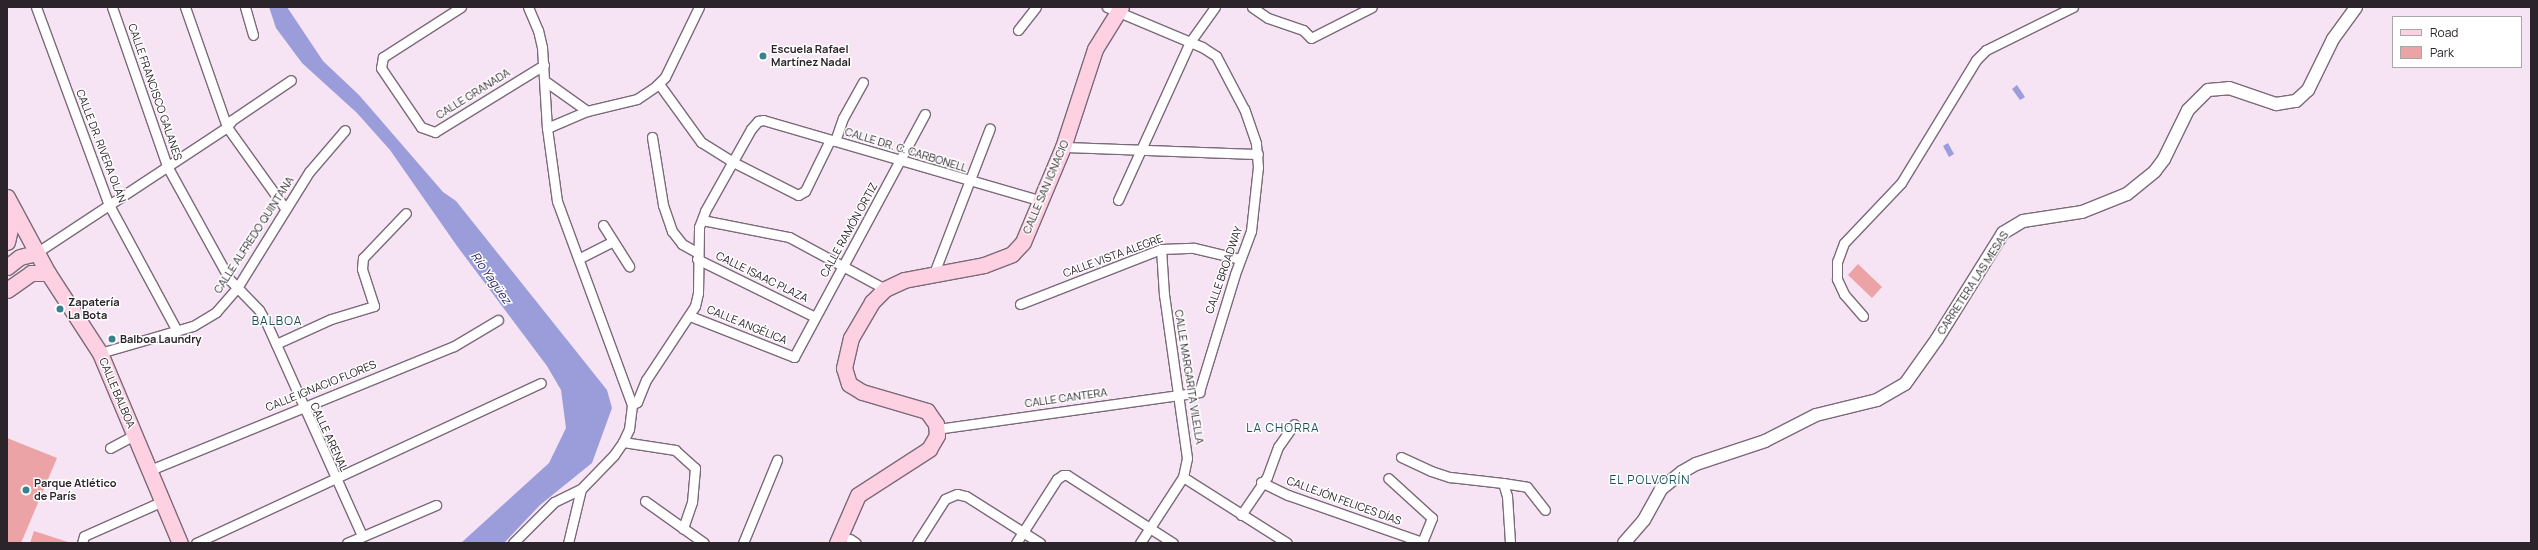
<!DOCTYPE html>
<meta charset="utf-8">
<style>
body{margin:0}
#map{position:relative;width:2538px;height:550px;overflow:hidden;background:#f6e3f4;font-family:Manrope,sans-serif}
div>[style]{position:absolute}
.green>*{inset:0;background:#eca3a6}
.water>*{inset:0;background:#9b9ddb}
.roads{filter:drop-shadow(1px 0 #7b6a79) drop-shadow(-1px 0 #7b6a79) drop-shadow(0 1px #7b6a79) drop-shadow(0 -1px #7b6a79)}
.minor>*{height:9px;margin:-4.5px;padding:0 4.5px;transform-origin:4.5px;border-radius:4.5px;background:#fff}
.tertiary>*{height:12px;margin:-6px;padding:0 6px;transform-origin:6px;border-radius:6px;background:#fff}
.primary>*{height:15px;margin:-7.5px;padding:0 7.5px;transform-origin:7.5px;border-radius:7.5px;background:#fdd0e2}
.dots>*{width:11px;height:11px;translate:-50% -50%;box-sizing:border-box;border:2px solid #fff;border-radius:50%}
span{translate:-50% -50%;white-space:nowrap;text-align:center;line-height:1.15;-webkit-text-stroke:3px #fff;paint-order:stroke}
.poi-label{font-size:11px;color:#2b242a;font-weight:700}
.left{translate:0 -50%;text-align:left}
.street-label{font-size:11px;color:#2b242a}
.water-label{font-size:12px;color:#2c246b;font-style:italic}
.neighbourhood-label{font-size:12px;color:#17515b;letter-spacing:1px}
.frame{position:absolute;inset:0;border:8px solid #2b242a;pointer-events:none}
.legend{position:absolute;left:2392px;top:16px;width:130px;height:52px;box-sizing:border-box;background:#fff;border:1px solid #aaa7aa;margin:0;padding:5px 7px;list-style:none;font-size:12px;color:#2b242a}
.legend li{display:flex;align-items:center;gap:8px;height:20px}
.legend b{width:20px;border:1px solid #aaa7aa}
</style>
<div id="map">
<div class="green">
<i style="clip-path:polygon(1858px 264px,1882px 287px,1872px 298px,1848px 275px)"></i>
<i style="clip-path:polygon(7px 438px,57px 458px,21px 543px,7px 543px)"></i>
<i style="clip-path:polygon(34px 531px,71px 543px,30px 543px)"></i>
</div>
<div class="water">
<i style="clip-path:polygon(269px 7px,287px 7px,323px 61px,359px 95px,443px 192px,456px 201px,607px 390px,612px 408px,592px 463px,540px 505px,504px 543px,461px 543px,549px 463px,566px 428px,561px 390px,547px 366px,457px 246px,390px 150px,357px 113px,302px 63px,276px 28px)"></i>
<i style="clip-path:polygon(2017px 85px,2025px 97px,2020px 100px,2012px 89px)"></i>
<i style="clip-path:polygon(1948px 143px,1954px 154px,1949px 157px,1943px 146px)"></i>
</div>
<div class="roads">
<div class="minor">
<i style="left:36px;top:7px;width:211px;rotate:69.8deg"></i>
<i style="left:109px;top:205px;width:143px;rotate:61.6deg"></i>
<i style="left:112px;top:7px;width:168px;rotate:70.9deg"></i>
<i style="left:167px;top:166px;width:130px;rotate:61.1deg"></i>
<i style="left:230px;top:280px;width:42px;rotate:46deg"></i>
<i style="left:259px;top:310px;width:14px;rotate:60deg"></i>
<i style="left:266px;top:322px;width:235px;rotate:65.8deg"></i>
<i style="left:185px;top:7px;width:127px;rotate:70.7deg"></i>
<i style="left:227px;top:127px;width:100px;rotate:54.4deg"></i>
<i style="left:245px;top:7px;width:29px;rotate:74deg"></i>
<i style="left:461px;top:7px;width:93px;rotate:147.3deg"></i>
<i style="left:383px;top:57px;width:11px;rotate:100deg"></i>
<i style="left:381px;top:68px;width:71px;rotate:55.9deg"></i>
<i style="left:421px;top:127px;width:15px;rotate:20deg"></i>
<i style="left:435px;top:132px;width:128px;rotate:-31.6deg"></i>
<i style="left:528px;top:7px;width:25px;rotate:67deg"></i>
<i style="left:538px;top:30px;width:17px;rotate:77deg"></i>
<i style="left:542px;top:47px;width:81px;rotate:86.5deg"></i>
<i style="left:547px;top:128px;width:74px;rotate:82.2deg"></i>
<i style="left:557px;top:201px;width:217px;rotate:69.8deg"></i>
<i style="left:632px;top:405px;width:24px;rotate:97deg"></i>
<i style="left:629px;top:429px;width:14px;rotate:115deg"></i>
<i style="left:623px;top:442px;width:16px;rotate:125deg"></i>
<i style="left:614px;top:455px;width:47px;rotate:134.1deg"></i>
<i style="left:581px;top:489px;width:56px;rotate:103.5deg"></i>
<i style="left:1252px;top:7px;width:19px;rotate:35deg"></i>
<i style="left:1268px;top:18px;width:37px;rotate:19deg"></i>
<i style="left:1303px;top:30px;width:11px;rotate:45deg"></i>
<i style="left:1311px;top:38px;width:68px;rotate:-26.9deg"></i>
<i style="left:1018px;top:30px;width:29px;rotate:-52deg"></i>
<i style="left:545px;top:81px;width:52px;rotate:35.5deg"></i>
<i style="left:659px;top:84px;width:72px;rotate:54.1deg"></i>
<i style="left:701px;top:142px;width:38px;rotate:32deg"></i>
<i style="left:733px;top:162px;width:73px;rotate:26.9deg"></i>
<i style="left:798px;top:195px;width:8px;rotate:-30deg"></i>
<i style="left:805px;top:191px;width:57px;rotate:-63.9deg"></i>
<i style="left:547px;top:128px;width:43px;rotate:-23deg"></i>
<i style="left:587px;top:111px;width:51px;rotate:-13.5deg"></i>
<i style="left:637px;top:99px;width:23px;rotate:-34deg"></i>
<i style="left:656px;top:86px;width:13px;rotate:-45deg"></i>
<i style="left:665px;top:77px;width:78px;rotate:-64.1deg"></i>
<i style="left:652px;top:137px;width:69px;rotate:80.8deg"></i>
<i style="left:663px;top:205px;width:28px;rotate:71deg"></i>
<i style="left:672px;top:231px;width:16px;rotate:52deg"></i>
<i style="left:682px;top:244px;width:18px;rotate:29deg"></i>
<i style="left:835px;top:141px;width:24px;rotate:-71deg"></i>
<i style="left:843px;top:118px;width:41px;rotate:-60.9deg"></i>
<i style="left:1063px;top:147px;width:195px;rotate:2.1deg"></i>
<i style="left:1118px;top:200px;width:174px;rotate:-65.5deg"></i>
<i style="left:1190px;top:42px;width:43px;rotate:-54.5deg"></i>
<i style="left:702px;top:220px;width:89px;rotate:11.1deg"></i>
<i style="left:789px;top:237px;width:109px;rotate:28.4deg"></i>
<i style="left:603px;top:225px;width:49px;rotate:57.6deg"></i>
<i style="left:36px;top:253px;width:229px;rotate:-33.4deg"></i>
<i style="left:227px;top:127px;width:9px;rotate:-54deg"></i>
<i style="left:232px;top:120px;width:71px;rotate:-34.1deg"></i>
<i style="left:580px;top:258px;width:37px;rotate:-27deg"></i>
<i style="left:697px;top:259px;width:131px;rotate:26.2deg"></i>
<i style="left:934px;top:273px;width:155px;rotate:-68.9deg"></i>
<i style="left:1020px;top:304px;width:151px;rotate:-21.3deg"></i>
<i style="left:1161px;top:249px;width:33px;rotate:-2deg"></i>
<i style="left:1194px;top:248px;width:47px;rotate:13.4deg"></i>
<i style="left:690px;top:316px;width:112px;rotate:21.5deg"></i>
<i style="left:794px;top:357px;width:276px;rotate:-61.7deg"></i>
<i style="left:1863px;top:316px;width:29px;rotate:-131deg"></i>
<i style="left:1844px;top:294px;width:17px;rotate:-115deg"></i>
<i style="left:1837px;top:279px;width:17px;rotate:-90deg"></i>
<i style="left:1837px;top:262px;width:20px;rotate:-70deg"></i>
<i style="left:1844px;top:243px;width:83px;rotate:-46.5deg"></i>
<i style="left:1901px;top:183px;width:144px;rotate:-58.6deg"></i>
<i style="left:1976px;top:60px;width:14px;rotate:-45deg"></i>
<i style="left:1986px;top:50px;width:97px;rotate:-26.3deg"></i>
<i style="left:276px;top:344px;width:60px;rotate:-24.4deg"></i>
<i style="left:331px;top:319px;width:45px;rotate:-16.8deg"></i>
<i style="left:374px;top:306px;width:39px;rotate:-108deg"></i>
<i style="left:362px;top:269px;width:11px;rotate:-85deg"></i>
<i style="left:363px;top:258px;width:62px;rotate:-46.3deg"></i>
<i style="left:100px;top:353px;width:97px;rotate:-16.2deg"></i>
<i style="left:193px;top:326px;width:27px;rotate:-31deg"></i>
<i style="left:216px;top:312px;width:32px;rotate:-49deg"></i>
<i style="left:237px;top:288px;width:137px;rotate:-58.2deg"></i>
<i style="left:309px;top:172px;width:55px;rotate:-49.4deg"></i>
<i style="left:632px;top:405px;width:6px;rotate:-31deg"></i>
<i style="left:637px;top:402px;width:24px;rotate:-68deg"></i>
<i style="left:646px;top:380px;width:89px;rotate:-56.5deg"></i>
<i style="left:695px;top:306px;width:13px;rotate:-77deg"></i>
<i style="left:698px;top:293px;width:66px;rotate:-89.1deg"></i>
<i style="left:699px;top:227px;width:17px;rotate:-69deg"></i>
<i style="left:705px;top:211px;width:94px;rotate:-60.7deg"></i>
<i style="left:751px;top:129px;width:11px;rotate:-49deg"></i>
<i style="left:758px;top:121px;width:5px;rotate:-11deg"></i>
<i style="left:763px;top:120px;width:290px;rotate:16.2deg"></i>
<i style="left:937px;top:429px;width:265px;rotate:-8deg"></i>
<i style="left:1199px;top:392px;width:123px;rotate:-73deg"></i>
<i style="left:1235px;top:274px;width:46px;rotate:-69.6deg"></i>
<i style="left:1251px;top:231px;width:64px;rotate:-83.8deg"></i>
<i style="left:1258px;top:167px;width:24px;rotate:-95deg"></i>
<i style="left:1256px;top:143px;width:36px;rotate:-109deg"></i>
<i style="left:1244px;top:109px;width:60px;rotate:-117.8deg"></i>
<i style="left:1216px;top:56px;width:17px;rotate:-147deg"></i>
<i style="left:1202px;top:47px;width:103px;rotate:-157.2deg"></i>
<i style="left:623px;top:442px;width:53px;rotate:8.7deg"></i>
<i style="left:675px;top:450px;width:27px;rotate:42deg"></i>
<i style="left:695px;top:468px;width:34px;rotate:95deg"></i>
<i style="left:692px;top:502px;width:28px;rotate:109deg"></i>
<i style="left:110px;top:448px;width:27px;rotate:-28deg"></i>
<i style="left:1401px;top:457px;width:33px;rotate:25deg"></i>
<i style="left:1431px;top:471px;width:20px;rotate:18deg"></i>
<i style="left:1450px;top:477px;width:53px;rotate:6.5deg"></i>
<i style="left:1503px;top:483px;width:14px;rotate:73deg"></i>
<i style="left:1507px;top:496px;width:47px;rotate:86.3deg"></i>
<i style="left:150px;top:470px;width:328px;rotate:-22.2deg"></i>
<i style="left:454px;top:346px;width:51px;rotate:-30.6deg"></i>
<i style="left:1183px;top:477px;width:123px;rotate:32.4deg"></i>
<i style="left:1261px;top:482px;width:30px;rotate:26deg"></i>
<i style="left:1288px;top:495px;width:139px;rotate:19.3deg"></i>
<i style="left:1419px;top:541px;width:4px;rotate:-14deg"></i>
<i style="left:1423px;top:540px;width:24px;rotate:-68deg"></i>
<i style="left:1432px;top:518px;width:59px;rotate:-137.7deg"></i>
<i style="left:1503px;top:483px;width:24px;rotate:9deg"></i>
<i style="left:1527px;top:487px;width:29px;rotate:52deg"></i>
<i style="left:645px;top:501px;width:72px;rotate:35.4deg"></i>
<i style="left:1241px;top:515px;width:46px;rotate:-55.6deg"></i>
<i style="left:1267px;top:477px;width:32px;rotate:-70deg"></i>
<i style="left:1278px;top:447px;width:28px;rotate:-55deg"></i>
<i style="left:850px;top:539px;width:7px;rotate:34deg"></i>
<i style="left:82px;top:543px;width:7px;rotate:-74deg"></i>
<i style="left:84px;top:536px;width:86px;rotate:-23.9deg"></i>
<i style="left:196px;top:543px;width:380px;rotate:-24.9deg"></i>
<i style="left:347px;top:543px;width:97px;rotate:-23.1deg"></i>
<i style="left:513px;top:543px;width:58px;rotate:-45deg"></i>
<i style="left:554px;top:502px;width:30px;rotate:-26deg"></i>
<i style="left:743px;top:543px;width:90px;rotate:-67.7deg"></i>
<i style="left:917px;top:543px;width:52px;rotate:-57.5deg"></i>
<i style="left:945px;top:499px;width:13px;rotate:-23deg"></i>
<i style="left:957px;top:494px;width:9px;rotate:13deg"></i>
<i style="left:966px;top:496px;width:88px;rotate:32.4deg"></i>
<i style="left:1016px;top:543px;width:76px;rotate:-57.4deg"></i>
<i style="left:1057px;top:479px;width:7px;rotate:-34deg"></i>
<i style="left:1063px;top:475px;width:4px"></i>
<i style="left:1067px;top:475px;width:126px;rotate:32.7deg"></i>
<i style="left:1140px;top:543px;width:79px;rotate:-56.9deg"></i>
<i style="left:1183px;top:477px;width:19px;rotate:-78deg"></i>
<i style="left:1187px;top:458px;width:165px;rotate:-98deg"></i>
<i style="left:1164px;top:295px;width:46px;rotate:-93.7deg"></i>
</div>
<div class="tertiary">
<i style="left:1624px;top:543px;width:30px;rotate:-49deg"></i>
<i style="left:1644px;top:520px;width:35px;rotate:-61deg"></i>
<i style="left:1661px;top:489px;width:27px;rotate:-39deg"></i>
<i style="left:1682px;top:472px;width:16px;rotate:-30deg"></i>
<i style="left:1696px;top:464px;width:73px;rotate:-18.4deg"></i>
<i style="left:1765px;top:441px;width:57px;rotate:-27deg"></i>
<i style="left:1816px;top:415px;width:63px;rotate:-13.8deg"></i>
<i style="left:1877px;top:400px;width:32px;rotate:-30deg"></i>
<i style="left:1905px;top:384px;width:55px;rotate:-54.6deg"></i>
<i style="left:1937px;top:339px;width:125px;rotate:-58.1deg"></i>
<i style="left:2003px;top:233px;width:23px;rotate:-31deg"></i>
<i style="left:2023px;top:221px;width:60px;rotate:-8.7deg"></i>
<i style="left:2082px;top:212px;width:48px;rotate:-21.8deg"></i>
<i style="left:2127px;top:194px;width:36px;rotate:-39deg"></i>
<i style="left:2155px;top:171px;width:15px;rotate:-53deg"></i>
<i style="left:2164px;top:159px;width:55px;rotate:-63.9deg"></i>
<i style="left:2188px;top:110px;width:28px;rotate:-45deg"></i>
<i style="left:2208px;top:90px;width:21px;rotate:-5deg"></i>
<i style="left:2229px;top:88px;width:50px;rotate:18.8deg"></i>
<i style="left:2276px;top:104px;width:20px;rotate:-9deg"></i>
<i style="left:2296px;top:101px;width:16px;rotate:-43deg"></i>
<i style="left:2308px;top:90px;width:57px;rotate:-63.9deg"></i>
<i style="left:2333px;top:39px;width:39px;rotate:-54deg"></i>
</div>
<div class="primary">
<i style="left:7px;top:197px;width:86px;rotate:61.7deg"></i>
<i style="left:48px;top:273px;width:95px;rotate:57deg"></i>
<i style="left:100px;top:353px;width:206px;rotate:67.2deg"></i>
<i style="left:7px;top:242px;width:32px;rotate:-77deg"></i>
<i style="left:7px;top:267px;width:16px;rotate:-38deg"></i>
<i style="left:20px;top:257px;width:16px;rotate:-14deg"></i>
<i style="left:7px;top:290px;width:29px;rotate:-35deg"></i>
<i style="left:31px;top:273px;width:17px"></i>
<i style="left:837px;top:543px;width:52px;rotate:-66.4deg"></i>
<i style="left:858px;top:495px;width:85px;rotate:-32.9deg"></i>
<i style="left:929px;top:449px;width:16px;rotate:-60deg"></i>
<i style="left:937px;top:435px;width:11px;rotate:-95deg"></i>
<i style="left:936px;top:424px;width:16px;rotate:-125deg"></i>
<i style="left:927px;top:411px;width:68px;rotate:-163.7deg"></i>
<i style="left:862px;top:392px;width:15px;rotate:-148deg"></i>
<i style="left:849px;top:384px;width:17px;rotate:-107deg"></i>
<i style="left:844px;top:368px;width:31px;rotate:-77deg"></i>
<i style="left:851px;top:338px;width:42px;rotate:-59.7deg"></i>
<i style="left:872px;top:302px;width:18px;rotate:-45deg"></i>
<i style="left:885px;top:289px;width:21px;rotate:-25deg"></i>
<i style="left:904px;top:280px;width:81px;rotate:-10.6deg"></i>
<i style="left:984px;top:265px;width:30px;rotate:-21deg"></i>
<i style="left:1012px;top:254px;width:16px;rotate:-47deg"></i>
<i style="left:1023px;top:242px;width:103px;rotate:-67.2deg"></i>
<i style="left:1063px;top:147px;width:103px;rotate:-71.9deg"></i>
<i style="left:1095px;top:49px;width:49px;rotate:-58.2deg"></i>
</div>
</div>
<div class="dots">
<i style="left:763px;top:56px;background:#3b808d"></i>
<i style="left:60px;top:309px;background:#3b808d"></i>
<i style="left:112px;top:339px;background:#3b808d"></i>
<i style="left:26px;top:490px;background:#3b808d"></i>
</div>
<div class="poi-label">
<span class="left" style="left:771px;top:56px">Escuela Rafael<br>Martínez Nadal</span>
<span class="left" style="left:68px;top:309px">Zapatería<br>La Bota</span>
<span class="left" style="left:120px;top:339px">Balboa Laundry</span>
<span class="left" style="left:34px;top:490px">Parque Atlético<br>de París</span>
</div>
<div class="street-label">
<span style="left:155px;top:92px;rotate:71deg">CALLE FRANCISCO GALANES</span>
<span style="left:473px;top:94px;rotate:-32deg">CALLE GRANADA</span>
<span style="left:101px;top:146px;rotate:69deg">CALLE DR. RIVERA OLÁN</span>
<span style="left:906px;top:150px;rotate:17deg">CALLE DR. C. CARBONELL</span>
<span style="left:1046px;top:187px;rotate:-67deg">CALLE SAN IGNACIO</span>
<span style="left:849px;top:230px;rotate:-61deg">CALLE RAMÓN ORTIZ</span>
<span style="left:254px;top:235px;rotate:-57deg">CALLE ALFREDO QUINTANA</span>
<span style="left:1113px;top:256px;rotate:-20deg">CALLE VISTA ALEGRE</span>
<span style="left:1224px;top:270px;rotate:-71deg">CALLE BROADWAY</span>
<span style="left:762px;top:277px;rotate:26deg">CALLE ISAAC PLAZA</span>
<span style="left:1973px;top:283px;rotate:-57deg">CARRETERA LAS MESAS</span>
<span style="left:747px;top:325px;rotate:22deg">CALLE ANGÉLICA</span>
<span style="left:1189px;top:377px;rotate:81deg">CALLE MARGARITA VILELLA</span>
<span style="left:321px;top:386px;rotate:-22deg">CALLE IGNACIO FLORES</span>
<span style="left:117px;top:393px;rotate:67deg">CALLE BALBOA</span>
<span style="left:1066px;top:398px;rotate:-8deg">CALLE CANTERA</span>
<span style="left:329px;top:437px;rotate:65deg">CALLE ARENAL</span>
<span style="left:1344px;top:501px;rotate:20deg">CALLEJÓN FELICES DÍAS</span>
</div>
<div class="water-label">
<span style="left:491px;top:278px;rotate:55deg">Río Yagüez</span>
</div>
<div class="neighbourhood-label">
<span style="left:277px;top:321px">BALBOA</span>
<span style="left:1283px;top:428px">LA CHORRA</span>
<span style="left:1650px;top:480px">EL POLVORÍN</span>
</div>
<div class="frame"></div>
<ul class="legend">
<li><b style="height:5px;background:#fdd0e2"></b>Road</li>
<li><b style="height:11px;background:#eca3a6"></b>Park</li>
</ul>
</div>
